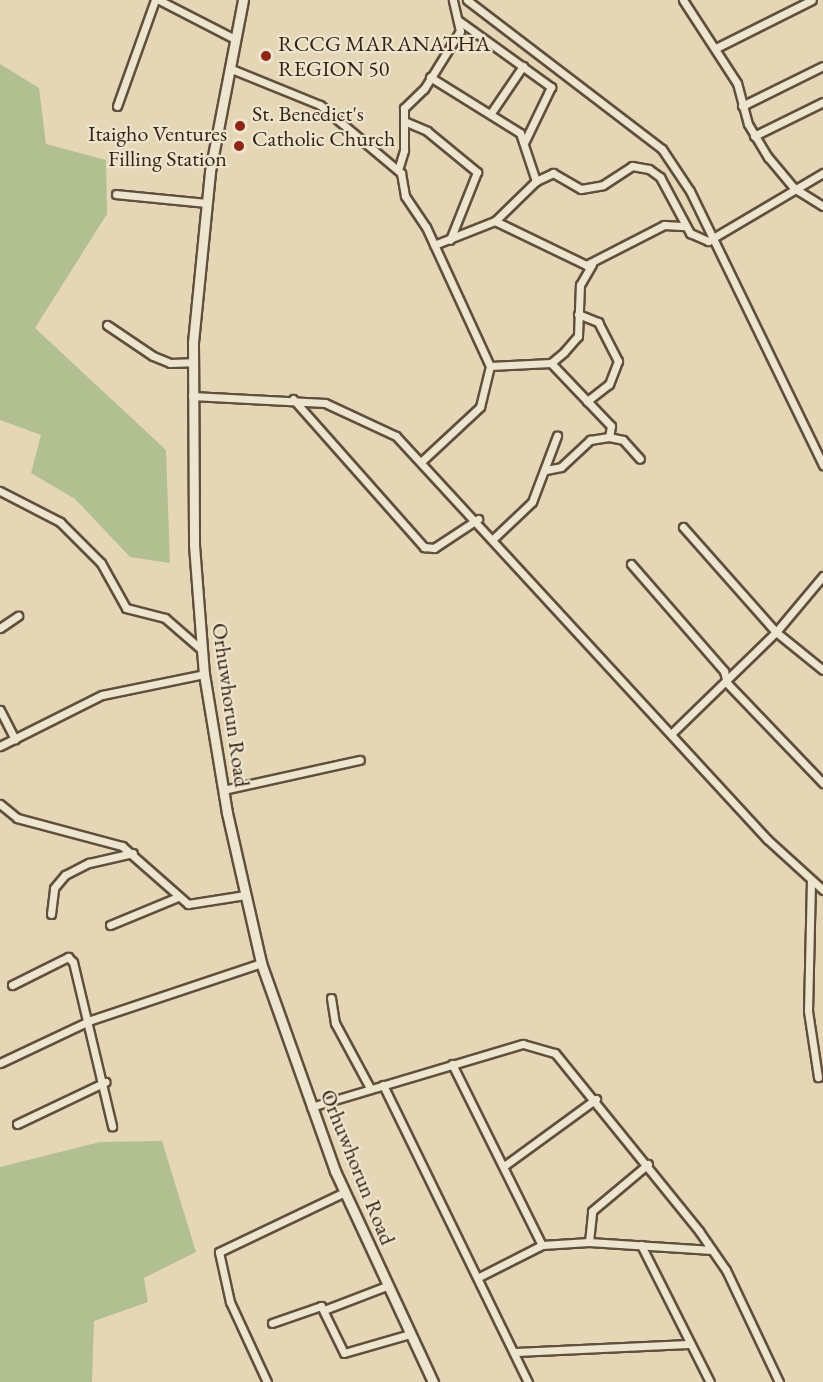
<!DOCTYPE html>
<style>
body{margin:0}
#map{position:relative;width:823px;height:1382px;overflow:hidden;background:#e5d7b5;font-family:"EB Garamond",serif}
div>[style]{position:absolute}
.green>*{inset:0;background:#b2bf90}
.roads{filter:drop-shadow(2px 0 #614f3d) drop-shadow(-2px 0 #614f3d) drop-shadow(0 2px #614f3d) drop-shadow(0 -2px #614f3d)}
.street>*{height:7px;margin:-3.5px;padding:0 3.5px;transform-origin:3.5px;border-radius:3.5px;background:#eee5cf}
.secondary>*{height:9px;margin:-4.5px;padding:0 4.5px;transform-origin:4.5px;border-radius:4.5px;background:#eee5cf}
.dots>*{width:16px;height:16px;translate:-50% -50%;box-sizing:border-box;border:3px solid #eee5cf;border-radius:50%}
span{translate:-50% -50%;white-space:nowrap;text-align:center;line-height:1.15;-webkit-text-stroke:4.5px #eee5cf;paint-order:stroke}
.poi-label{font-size:22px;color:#352215}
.left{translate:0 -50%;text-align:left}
.right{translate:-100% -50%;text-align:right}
.street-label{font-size:22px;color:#352215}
</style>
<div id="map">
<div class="green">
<i style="clip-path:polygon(0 64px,39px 88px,46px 144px,106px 160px,107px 214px,35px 328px,166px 450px,170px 563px,130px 557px,75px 499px,31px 473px,41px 435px,0 420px)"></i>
<i style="clip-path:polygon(162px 1141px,196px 1252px,144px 1278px,148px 1302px,94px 1321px,92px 1382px,0 1382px,0 1167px,100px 1142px)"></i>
</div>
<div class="roads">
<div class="street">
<i style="left:159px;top:0;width:85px;rotate:27.2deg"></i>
<i style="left:467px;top:0;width:245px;rotate:37.4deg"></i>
<i style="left:662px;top:149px;width:50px;rotate:56.3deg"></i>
<i style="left:690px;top:191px;width:305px;rotate:64.1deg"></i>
<i style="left:683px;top:0;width:99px;rotate:57deg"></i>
<i style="left:737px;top:83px;width:42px;rotate:75deg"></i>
<i style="left:748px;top:124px;width:39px;rotate:59deg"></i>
<i style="left:768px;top:157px;width:40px;rotate:50deg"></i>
<i style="left:794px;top:188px;width:34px;rotate:32deg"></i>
<i style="left:458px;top:20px;width:115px;rotate:35.8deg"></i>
<i style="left:551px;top:87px;width:60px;rotate:115.7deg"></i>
<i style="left:716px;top:48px;width:107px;rotate:-26.6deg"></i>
<i style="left:229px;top:68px;width:98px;rotate:22.1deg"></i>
<i style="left:320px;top:105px;width:106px;rotate:40deg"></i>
<i style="left:401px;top:173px;width:23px;rotate:80deg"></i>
<i style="left:405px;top:196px;width:37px;rotate:56deg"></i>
<i style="left:426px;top:227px;width:153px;rotate:65.3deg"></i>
<i style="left:490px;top:366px;width:42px;rotate:103.7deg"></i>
<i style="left:480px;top:407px;width:78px;rotate:137.1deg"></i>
<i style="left:430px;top:77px;width:106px;rotate:31.9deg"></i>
<i style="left:520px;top:133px;width:51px;rotate:71.6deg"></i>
<i style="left:117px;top:106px;width:113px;rotate:-70.3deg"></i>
<i style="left:742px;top:106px;width:90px;rotate:-26.3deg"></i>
<i style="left:491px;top:113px;width:57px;rotate:-55.8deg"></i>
<i style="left:404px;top:121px;width:25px;rotate:23deg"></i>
<i style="left:427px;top:131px;width:65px;rotate:39.4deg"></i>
<i style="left:477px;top:172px;width:73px;rotate:111.7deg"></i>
<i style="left:754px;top:136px;width:77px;rotate:-26.2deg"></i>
<i style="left:398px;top:170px;width:21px;rotate:-73deg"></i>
<i style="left:404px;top:150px;width:42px;rotate:-90deg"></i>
<i style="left:404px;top:108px;width:28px;rotate:-44deg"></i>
<i style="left:424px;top:89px;width:68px;rotate:-58.2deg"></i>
<i style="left:460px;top:31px;width:32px;rotate:-103deg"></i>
<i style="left:116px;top:194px;width:90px;rotate:5.7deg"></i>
<i style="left:495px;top:221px;width:101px;rotate:25.8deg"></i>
<i style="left:586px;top:265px;width:88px;rotate:-27.1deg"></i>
<i style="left:664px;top:225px;width:22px;rotate:3deg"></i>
<i style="left:434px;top:245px;width:66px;rotate:-21.5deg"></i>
<i style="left:495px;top:221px;width:57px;rotate:-44.3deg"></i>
<i style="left:536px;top:181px;width:19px;rotate:-25deg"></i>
<i style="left:553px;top:173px;width:32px;rotate:30deg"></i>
<i style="left:581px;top:189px;width:22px;rotate:-10deg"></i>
<i style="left:603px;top:185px;width:35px;rotate:-33deg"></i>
<i style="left:632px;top:166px;width:17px;rotate:10deg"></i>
<i style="left:649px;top:169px;width:14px;rotate:36deg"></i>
<i style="left:660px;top:177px;width:64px;rotate:61.8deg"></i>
<i style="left:690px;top:233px;width:20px;rotate:24deg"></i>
<i style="left:708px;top:241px;width:134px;rotate:-30.6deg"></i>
<i style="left:578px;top:314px;width:22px;rotate:22deg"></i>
<i style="left:598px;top:322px;width:44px;rotate:62.9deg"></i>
<i style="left:618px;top:361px;width:25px;rotate:111deg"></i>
<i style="left:609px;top:384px;width:28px;rotate:142deg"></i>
<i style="left:107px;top:325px;width:55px;rotate:34deg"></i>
<i style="left:153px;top:356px;width:18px;rotate:22deg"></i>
<i style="left:170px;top:363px;width:23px;rotate:-2deg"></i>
<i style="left:551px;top:363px;width:87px;rotate:46.4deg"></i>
<i style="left:611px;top:426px;width:11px;rotate:100deg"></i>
<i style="left:490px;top:366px;width:61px;rotate:-2.8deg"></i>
<i style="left:551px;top:363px;width:17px;rotate:-40deg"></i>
<i style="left:564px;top:352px;width:21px;rotate:-49deg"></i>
<i style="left:578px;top:336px;width:51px;rotate:-87.8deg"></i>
<i style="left:580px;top:285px;width:24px;rotate:-60deg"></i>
<i style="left:192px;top:396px;width:133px;rotate:3deg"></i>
<i style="left:325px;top:403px;width:78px;rotate:24.9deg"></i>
<i style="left:396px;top:436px;width:548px;rotate:47.37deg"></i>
<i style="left:767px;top:839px;width:76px;rotate:42.3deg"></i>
<i style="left:293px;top:399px;width:198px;rotate:48.5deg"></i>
<i style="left:424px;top:547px;width:10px;rotate:6deg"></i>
<i style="left:434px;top:548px;width:53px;rotate:-33.4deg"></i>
<i style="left:546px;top:470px;width:15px;rotate:-11deg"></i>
<i style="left:561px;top:467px;width:40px;rotate:-43deg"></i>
<i style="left:590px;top:440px;width:19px;rotate:-9deg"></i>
<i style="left:609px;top:437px;width:14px;rotate:12deg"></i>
<i style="left:623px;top:440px;width:25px;rotate:48deg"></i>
<i style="left:0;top:491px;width:68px;rotate:27.3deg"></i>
<i style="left:60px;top:522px;width:58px;rotate:45deg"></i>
<i style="left:101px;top:563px;width:51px;rotate:60.9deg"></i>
<i style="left:126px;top:608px;width:40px;rotate:14.4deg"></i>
<i style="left:165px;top:618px;width:49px;rotate:40.9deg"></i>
<i style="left:683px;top:527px;width:140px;rotate:48.5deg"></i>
<i style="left:776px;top:632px;width:73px;rotate:-50deg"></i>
<i style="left:494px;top:538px;width:52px;rotate:-43.5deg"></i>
<i style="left:532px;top:502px;width:71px;rotate:-69.3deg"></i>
<i style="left:631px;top:564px;width:142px;rotate:49deg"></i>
<i style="left:724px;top:671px;width:12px;rotate:76deg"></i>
<i style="left:727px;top:683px;width:139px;rotate:46.2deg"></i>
<i style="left:0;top:628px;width:22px;rotate:-34deg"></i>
<i style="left:0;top:710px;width:33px;rotate:63deg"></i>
<i style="left:671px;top:734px;width:146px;rotate:-44.2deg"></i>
<i style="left:776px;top:632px;width:60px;rotate:39deg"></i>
<i style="left:0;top:746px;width:114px;rotate:-26.6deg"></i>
<i style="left:102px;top:695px;width:104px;rotate:-11.6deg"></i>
<i style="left:223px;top:790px;width:140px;rotate:-12.4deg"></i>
<i style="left:0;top:804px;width:22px;rotate:39deg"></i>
<i style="left:17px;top:818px;width:109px;rotate:14.9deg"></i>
<i style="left:122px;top:846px;width:88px;rotate:41.3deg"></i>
<i style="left:188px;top:904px;width:58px;rotate:-9deg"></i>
<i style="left:811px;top:880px;width:131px;rotate:91.3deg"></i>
<i style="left:808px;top:1011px;width:67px;rotate:81.4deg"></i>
<i style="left:51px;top:914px;width:26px;rotate:-83deg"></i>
<i style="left:54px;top:888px;width:17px;rotate:-50deg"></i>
<i style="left:65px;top:875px;width:27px;rotate:-27deg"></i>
<i style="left:89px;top:863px;width:45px;rotate:-12.8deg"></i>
<i style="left:110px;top:925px;width:74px;rotate:-22.4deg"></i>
<i style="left:12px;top:985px;width:63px;rotate:-26.6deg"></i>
<i style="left:68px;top:957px;width:7px;rotate:45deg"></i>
<i style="left:73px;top:962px;width:169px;rotate:76.6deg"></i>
<i style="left:331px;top:998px;width:25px;rotate:81deg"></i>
<i style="left:335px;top:1023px;width:74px;rotate:61.7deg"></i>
<i style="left:0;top:1063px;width:101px;rotate:-25.3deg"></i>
<i style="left:91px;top:1020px;width:179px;rotate:-18.5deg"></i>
<i style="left:452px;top:1064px;width:202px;rotate:63.6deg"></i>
<i style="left:383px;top:1085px;width:331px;rotate:64deg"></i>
<i style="left:311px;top:1107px;width:221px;rotate:-16.6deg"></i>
<i style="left:523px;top:1044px;width:33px;rotate:16deg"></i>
<i style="left:555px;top:1053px;width:229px;rotate:51deg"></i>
<i style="left:699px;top:1231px;width:47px;rotate:55.3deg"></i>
<i style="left:726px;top:1270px;width:124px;rotate:64.7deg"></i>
<i style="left:17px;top:1124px;width:98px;rotate:-25.5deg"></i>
<i style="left:504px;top:1166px;width:114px;rotate:-36.1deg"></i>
<i style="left:589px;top:1242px;width:31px;rotate:-84deg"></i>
<i style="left:592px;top:1211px;width:73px;rotate:-40deg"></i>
<i style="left:641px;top:1245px;width:153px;rotate:63.3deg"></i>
<i style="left:479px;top:1277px;width:71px;rotate:-26.9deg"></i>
<i style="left:542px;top:1245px;width:47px;rotate:-3.7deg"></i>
<i style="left:589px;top:1242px;width:123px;rotate:3.7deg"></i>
<i style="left:324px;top:1310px;width:67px;rotate:-20.9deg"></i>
<i style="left:272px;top:1323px;width:52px;rotate:-19.1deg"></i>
<i style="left:321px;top:1306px;width:52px;rotate:63.9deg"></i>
<i style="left:344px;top:1353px;width:69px;rotate:-16.1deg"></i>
<i style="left:514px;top:1352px;width:176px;rotate:-2.6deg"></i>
<i style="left:267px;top:1382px;width:88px;rotate:-114.8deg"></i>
<i style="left:230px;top:1302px;width:51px;rotate:-102.4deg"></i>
<i style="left:219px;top:1252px;width:140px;rotate:-25.5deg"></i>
</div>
<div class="secondary">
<i style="left:243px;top:0;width:175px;rotate:100.9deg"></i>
<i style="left:210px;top:172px;width:172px;rotate:95.7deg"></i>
<i style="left:193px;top:343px;width:202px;rotate:89.7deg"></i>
<i style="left:194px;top:545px;width:129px;rotate:85.6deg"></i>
<i style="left:204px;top:674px;width:141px;rotate:80.6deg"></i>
<i style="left:227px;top:813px;width:154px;rotate:77.2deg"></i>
<i style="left:261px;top:963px;width:221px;rotate:70.4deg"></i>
<i style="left:335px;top:1171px;width:233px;rotate:65.1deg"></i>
</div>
</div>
<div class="dots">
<i style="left:266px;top:56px;background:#8f2418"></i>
<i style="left:240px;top:126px;background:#8f2418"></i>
<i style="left:239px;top:146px;background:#8f2418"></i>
</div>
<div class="poi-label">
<span class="left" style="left:278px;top:56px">RCCG MARANATHA<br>REGION 50</span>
<span class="left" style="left:252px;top:126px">St. Benedict's<br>Catholic Church</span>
<span class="right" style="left:227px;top:146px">Itaigho Ventures<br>Filling Station</span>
</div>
<div class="street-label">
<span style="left:231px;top:705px;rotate:82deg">Orhuwhorun Road</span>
<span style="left:358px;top:1167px;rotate:68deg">Orhuwhorun Road</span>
</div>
</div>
